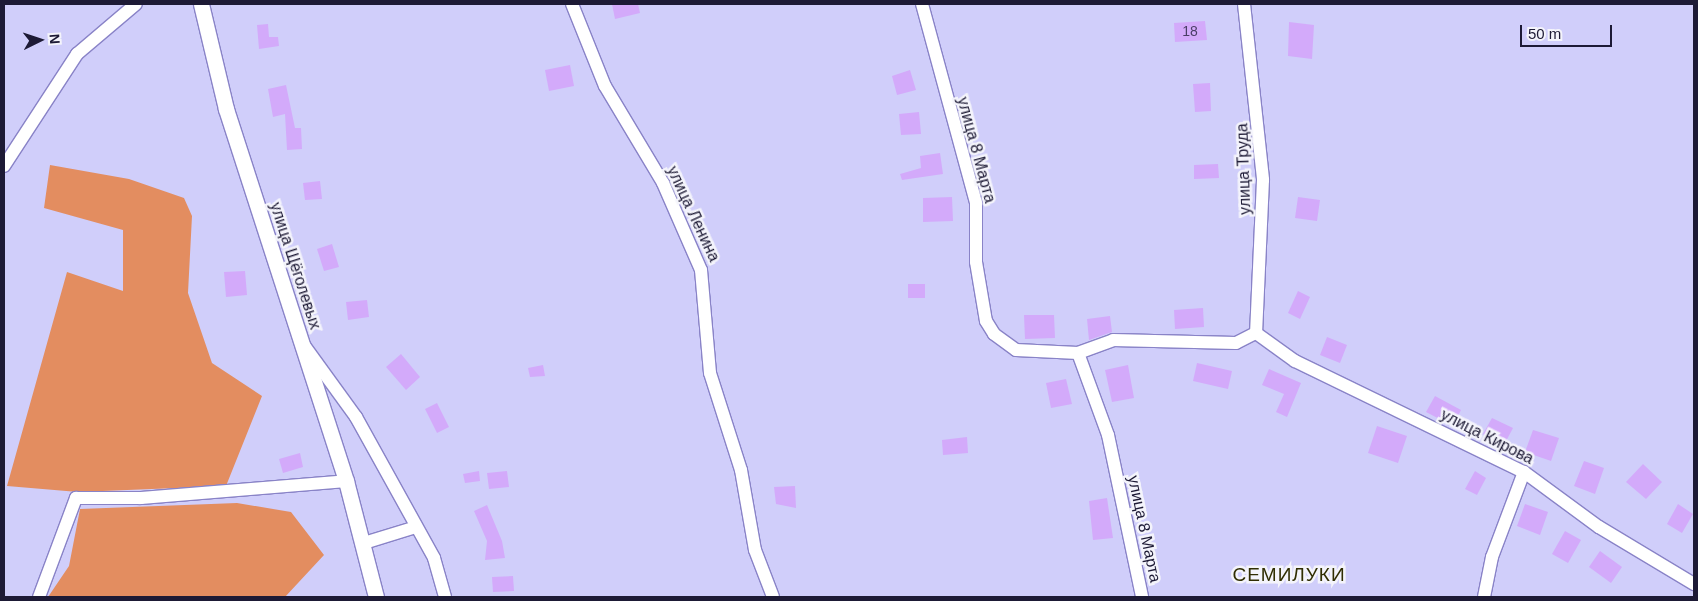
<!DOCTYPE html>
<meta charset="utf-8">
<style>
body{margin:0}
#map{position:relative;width:1698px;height:601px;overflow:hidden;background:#d0cefa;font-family:Arial,sans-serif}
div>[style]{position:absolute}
.green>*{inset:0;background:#e38d60}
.building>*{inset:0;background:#d3aafa}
.roads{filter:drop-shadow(1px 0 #8983c7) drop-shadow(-1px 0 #8983c7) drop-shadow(0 1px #8983c7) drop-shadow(0 -1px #8983c7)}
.minor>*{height:12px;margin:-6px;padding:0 6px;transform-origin:6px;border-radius:6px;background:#fff}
.major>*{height:15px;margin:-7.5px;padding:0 7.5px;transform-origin:7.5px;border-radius:7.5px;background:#fff}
span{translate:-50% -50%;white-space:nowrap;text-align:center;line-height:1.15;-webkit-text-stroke:5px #f4f4fb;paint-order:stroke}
.number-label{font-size:14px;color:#4a3e66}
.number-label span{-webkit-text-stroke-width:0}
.street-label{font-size:16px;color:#1d1a35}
.quarter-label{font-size:19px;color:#302e03;letter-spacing:1px}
.frame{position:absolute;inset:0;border:5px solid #1d1a35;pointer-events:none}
.north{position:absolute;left:15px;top:15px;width:50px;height:50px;-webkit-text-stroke:4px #f4f4fb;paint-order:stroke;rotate:86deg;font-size:14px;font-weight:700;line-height:20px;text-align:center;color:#1d1a35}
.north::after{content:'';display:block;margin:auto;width:18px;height:22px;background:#1d1a35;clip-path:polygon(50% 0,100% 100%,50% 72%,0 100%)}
.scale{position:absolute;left:1520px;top:25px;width:92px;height:22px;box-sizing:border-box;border:2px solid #1d1a35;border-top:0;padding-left:6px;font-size:15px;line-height:18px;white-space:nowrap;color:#1d1a35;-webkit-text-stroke:4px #f4f4fb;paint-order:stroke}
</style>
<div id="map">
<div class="green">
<i style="clip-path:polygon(50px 165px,129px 179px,184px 198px,192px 216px,188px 293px,212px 363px,262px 396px,226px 486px,78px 492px,7px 486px,67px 272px,123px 291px,123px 230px,44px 208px)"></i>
<i style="clip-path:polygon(237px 503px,291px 512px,324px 555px,285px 597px,48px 597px,69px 566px,80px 509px)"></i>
</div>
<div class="building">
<i style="clip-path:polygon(612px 4px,638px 4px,640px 13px,615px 19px)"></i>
<i style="clip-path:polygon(1205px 21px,1207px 40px,1175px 42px,1174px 23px)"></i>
<i style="clip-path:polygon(1289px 22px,1314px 25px,1312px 59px,1288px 56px)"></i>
<i style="clip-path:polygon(268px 24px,269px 37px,278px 37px,279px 46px,259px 49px,257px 25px)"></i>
<i style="clip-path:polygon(570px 65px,574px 86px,549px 91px,545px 70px)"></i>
<i style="clip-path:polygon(910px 70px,916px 90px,897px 95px,892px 76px)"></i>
<i style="clip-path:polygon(1210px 83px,1211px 111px,1195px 112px,1193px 84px)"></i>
<i style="clip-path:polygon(286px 85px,295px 128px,301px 128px,302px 149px,287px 150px,285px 114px,273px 117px,268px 89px)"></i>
<i style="clip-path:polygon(919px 112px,921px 134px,901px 135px,899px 114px)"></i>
<i style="clip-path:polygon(940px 153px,943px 174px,902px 180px,900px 174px,921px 168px,920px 156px)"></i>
<i style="clip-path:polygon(1218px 164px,1219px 178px,1194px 179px,1194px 165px)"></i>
<i style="clip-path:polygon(320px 181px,322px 199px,305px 200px,303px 183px)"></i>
<i style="clip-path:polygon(952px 197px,953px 221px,923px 222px,923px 198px)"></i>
<i style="clip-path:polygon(1298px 197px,1320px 200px,1317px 221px,1295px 218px)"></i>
<i style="clip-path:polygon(332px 244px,339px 267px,324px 271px,317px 249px)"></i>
<i style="clip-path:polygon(245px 271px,247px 295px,226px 297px,224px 272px)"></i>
<i style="clip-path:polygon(908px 284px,925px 284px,925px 298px,908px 298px)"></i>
<i style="clip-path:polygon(1298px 291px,1310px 297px,1300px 319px,1288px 313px)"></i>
<i style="clip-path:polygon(367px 300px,369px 317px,348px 320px,346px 302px)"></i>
<i style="clip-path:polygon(1203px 308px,1204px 327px,1175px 329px,1174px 310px)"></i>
<i style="clip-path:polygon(1024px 315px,1054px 315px,1055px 338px,1025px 339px)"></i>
<i style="clip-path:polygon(1110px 316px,1112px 332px,1089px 340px,1087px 319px)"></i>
<i style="clip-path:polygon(1327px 337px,1347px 345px,1340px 363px,1320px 355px)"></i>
<i style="clip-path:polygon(401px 354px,420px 377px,406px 390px,386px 367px)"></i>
<i style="clip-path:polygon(1197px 363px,1232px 371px,1228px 389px,1193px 381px)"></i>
<i style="clip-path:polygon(543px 365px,545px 376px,530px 377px,528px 368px)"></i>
<i style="clip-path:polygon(1128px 365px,1134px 398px,1112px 402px,1105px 370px)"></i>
<i style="clip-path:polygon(1269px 369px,1301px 383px,1287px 417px,1276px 412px,1284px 394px,1262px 385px)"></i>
<i style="clip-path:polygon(1066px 379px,1072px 404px,1051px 408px,1046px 383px)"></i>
<i style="clip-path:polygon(1435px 396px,1461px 410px,1453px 426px,1426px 412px)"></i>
<i style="clip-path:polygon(437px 403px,449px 427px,437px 433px,425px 409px)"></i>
<i style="clip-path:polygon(1492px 418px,1513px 428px,1504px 445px,1483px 434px)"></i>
<i style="clip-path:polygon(1377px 426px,1407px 436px,1398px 463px,1368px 453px)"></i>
<i style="clip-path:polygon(1533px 430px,1559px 438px,1551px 461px,1525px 452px)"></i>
<i style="clip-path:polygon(967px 437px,968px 453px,943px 455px,942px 440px)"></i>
<i style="clip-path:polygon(300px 453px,303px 467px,283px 473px,279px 459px)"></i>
<i style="clip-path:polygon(1584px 461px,1604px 468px,1595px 494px,1574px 486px)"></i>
<i style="clip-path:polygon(1643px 464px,1662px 482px,1646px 499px,1626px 482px)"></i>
<i style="clip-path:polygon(479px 471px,480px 481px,465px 483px,463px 474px)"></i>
<i style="clip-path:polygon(507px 471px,509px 487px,489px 489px,487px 473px)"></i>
<i style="clip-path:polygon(1475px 471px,1486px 478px,1477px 495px,1465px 489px)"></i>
<i style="clip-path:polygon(795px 486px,796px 508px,776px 504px,774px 487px)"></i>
<i style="clip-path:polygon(1107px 498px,1113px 538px,1093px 540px,1089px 501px)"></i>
<i style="clip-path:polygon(1525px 504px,1548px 512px,1540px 535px,1517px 526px)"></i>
<i style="clip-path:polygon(1678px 504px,1693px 514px,1682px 533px,1667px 524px)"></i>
<i style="clip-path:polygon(487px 505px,502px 541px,505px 558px,485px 560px,487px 541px,474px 511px)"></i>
<i style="clip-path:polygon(1565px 531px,1581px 540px,1568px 563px,1552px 554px)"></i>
<i style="clip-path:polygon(1600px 551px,1622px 567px,1611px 583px,1589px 567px)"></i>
<i style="clip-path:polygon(513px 576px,514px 591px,493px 592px,492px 577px)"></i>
</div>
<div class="roads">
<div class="minor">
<i style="left:572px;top:4px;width:88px;rotate:68.1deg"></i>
<i style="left:605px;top:86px;width:113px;rotate:59.1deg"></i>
<i style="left:663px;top:183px;width:95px;rotate:66.4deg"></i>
<i style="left:701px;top:270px;width:103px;rotate:85deg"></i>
<i style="left:710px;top:373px;width:102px;rotate:72.3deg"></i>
<i style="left:741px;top:470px;width:81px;rotate:80.1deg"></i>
<i style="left:755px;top:550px;width:50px;rotate:69deg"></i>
<i style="left:922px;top:4px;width:206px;rotate:74.8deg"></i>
<i style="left:976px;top:203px;width:59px;rotate:90deg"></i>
<i style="left:976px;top:262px;width:60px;rotate:80.4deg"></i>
<i style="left:986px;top:321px;width:15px;rotate:58deg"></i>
<i style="left:994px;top:334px;width:27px;rotate:36deg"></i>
<i style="left:1016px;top:350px;width:62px;rotate:2.8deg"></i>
<i style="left:1078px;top:353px;width:37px;rotate:-20deg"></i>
<i style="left:1113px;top:340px;width:123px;rotate:1.4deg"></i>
<i style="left:1236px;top:343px;width:22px;rotate:-27deg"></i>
<i style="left:1244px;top:4px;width:177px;rotate:83.8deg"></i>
<i style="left:1263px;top:180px;width:153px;rotate:92.6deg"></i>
<i style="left:4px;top:166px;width:134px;rotate:-56.9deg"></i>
<i style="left:77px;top:54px;width:77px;rotate:-40.3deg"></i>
<i style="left:1256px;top:333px;width:48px;rotate:35.7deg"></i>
<i style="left:1295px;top:361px;width:254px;rotate:25.9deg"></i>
<i style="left:1524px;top:472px;width:93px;rotate:36.3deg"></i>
<i style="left:1599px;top:527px;width:111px;rotate:31deg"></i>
<i style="left:303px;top:344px;width:90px;rotate:54deg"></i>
<i style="left:356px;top:417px;width:161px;rotate:61deg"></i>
<i style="left:434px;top:558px;width:41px;rotate:74.2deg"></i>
<i style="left:1078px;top:353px;width:87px;rotate:69.9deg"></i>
<i style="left:1108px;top:435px;width:166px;rotate:78.1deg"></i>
<i style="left:364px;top:543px;width:54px;rotate:-17.1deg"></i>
<i style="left:39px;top:597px;width:106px;rotate:-69.5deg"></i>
<i style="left:76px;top:498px;width:65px"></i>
<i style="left:141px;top:498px;width:206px;rotate:-4.7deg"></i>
<i style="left:1484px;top:597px;width:41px;rotate:-78.7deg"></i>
<i style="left:1492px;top:557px;width:91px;rotate:-69.4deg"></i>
</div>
<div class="major">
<i style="left:201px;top:4px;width:108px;rotate:76.6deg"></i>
<i style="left:226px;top:109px;width:391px;rotate:72.1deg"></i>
<i style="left:346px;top:481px;width:120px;rotate:75.5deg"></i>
</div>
</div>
<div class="number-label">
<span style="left:1190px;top:31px">18</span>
</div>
<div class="street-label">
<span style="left:976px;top:150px;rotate:75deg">улица 8 Марта</span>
<span style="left:1244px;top:169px;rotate:-92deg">улица Труда</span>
<span style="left:693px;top:214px;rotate:65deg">улица Ленина</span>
<span style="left:295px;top:266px;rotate:72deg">улица Щёголевых</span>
<span style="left:1487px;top:437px;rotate:27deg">улица Кирова</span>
<span style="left:1144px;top:529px;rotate:78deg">улица 8 Марта</span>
</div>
<div class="quarter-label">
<span style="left:1289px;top:575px">СЕМИЛУКИ</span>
</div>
<div class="frame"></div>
<div class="north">N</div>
<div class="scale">50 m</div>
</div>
